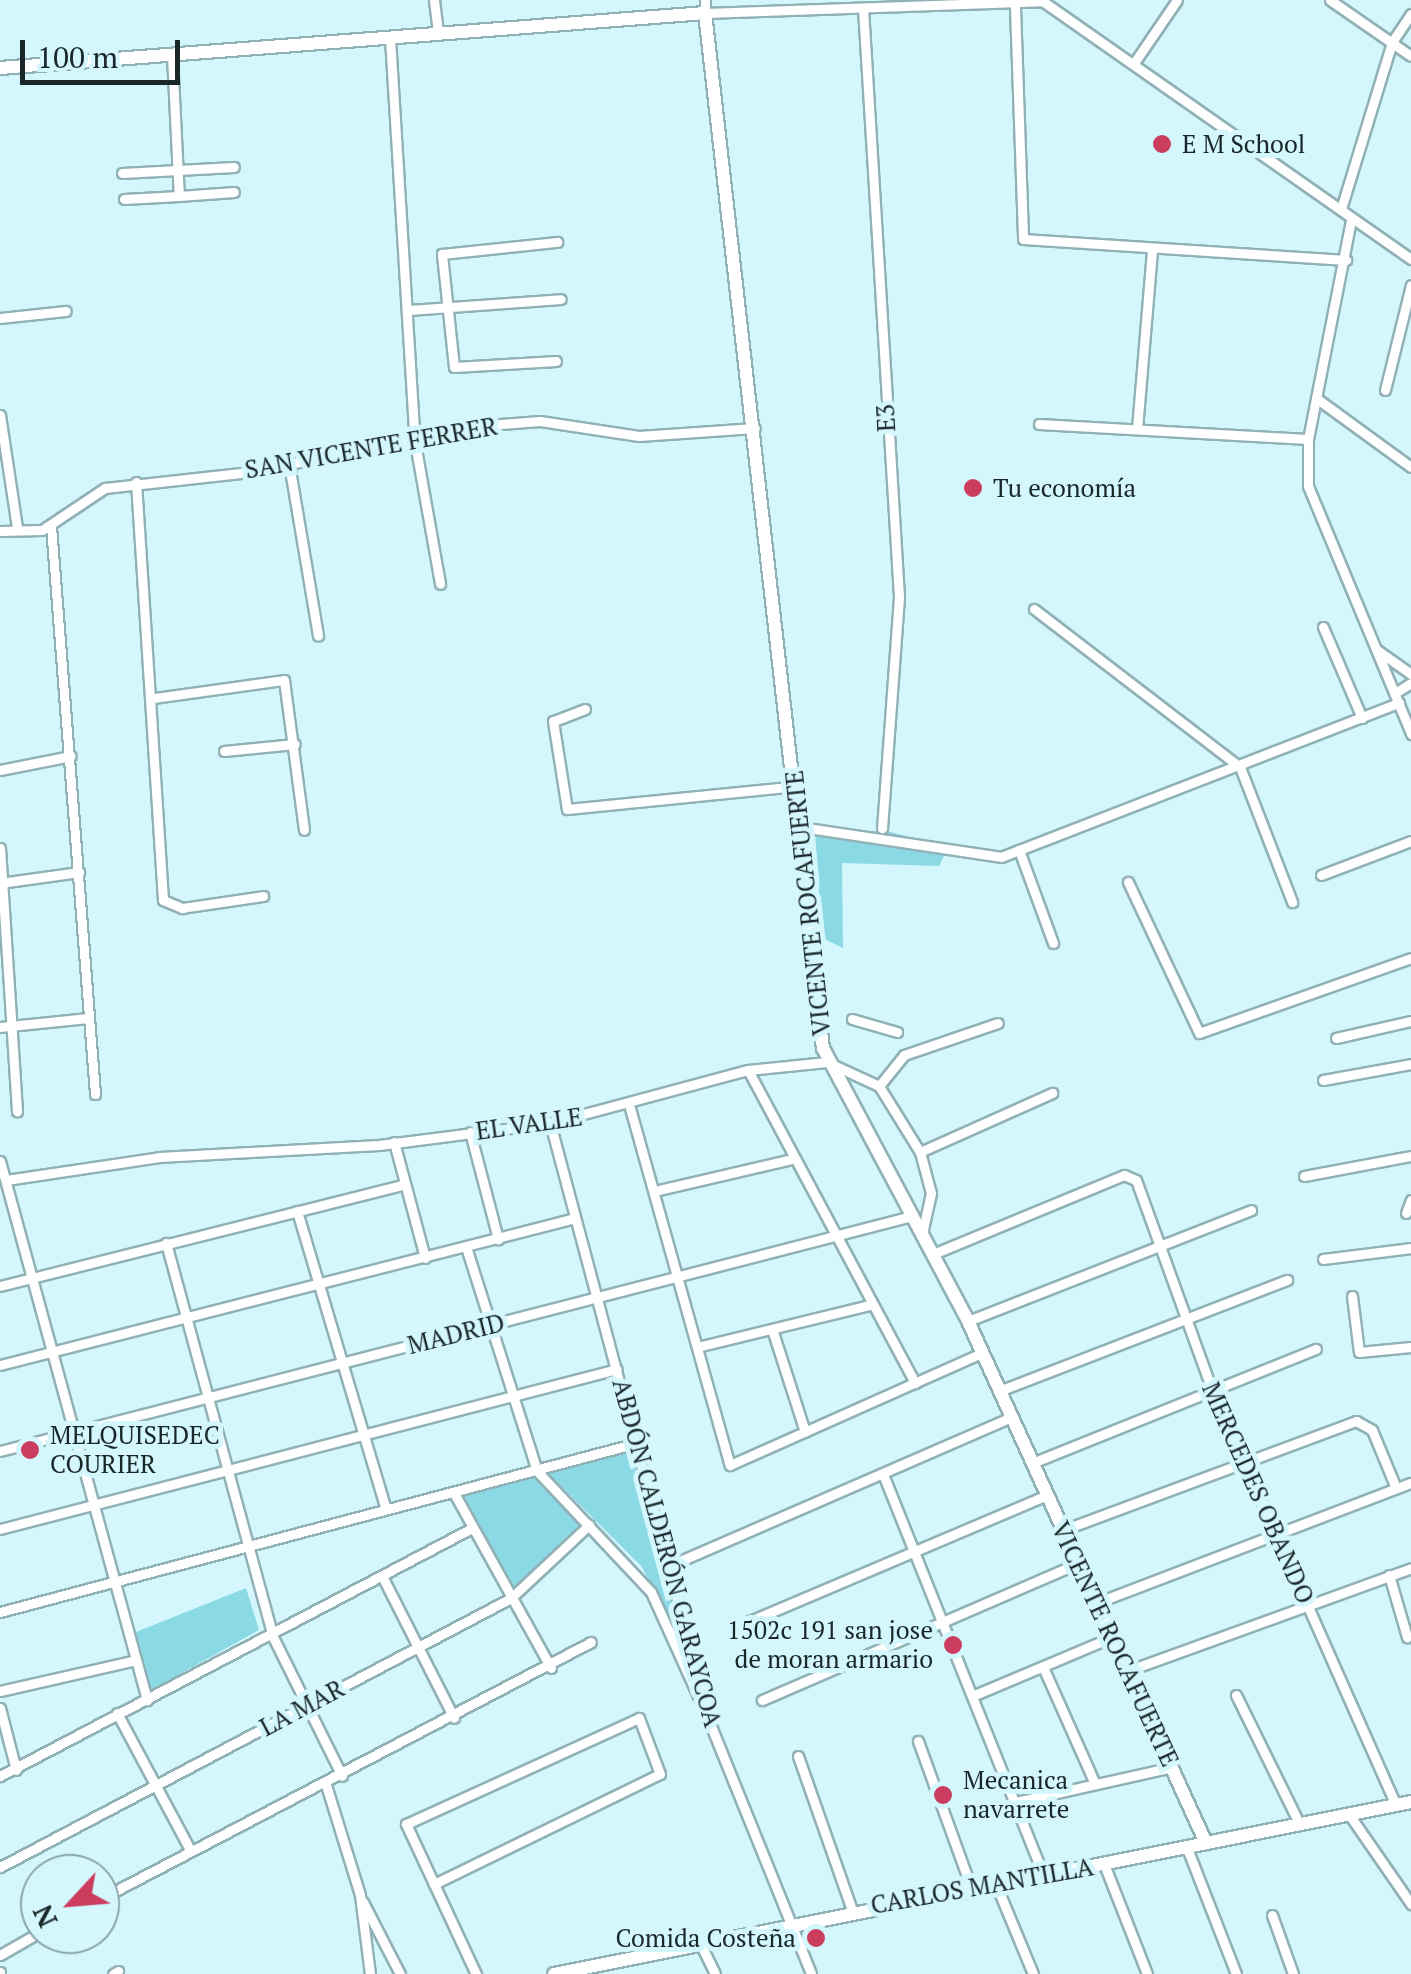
<!DOCTYPE html>
<meta charset="utf-8">
<style>
body{margin:0}
#map{position:relative;width:1411px;height:1974px;overflow:hidden;background:#d4f7fd;font-family:"PT Serif",serif}
div>[style]{position:absolute}
.green>*{inset:0;background:#8cd9e6}
.roads{filter:drop-shadow(2px 0 #90b1b6) drop-shadow(-2px 0 #90b1b6) drop-shadow(0 2px #90b1b6) drop-shadow(0 -2px #90b1b6)}
.street>*{height:9px;margin:-4.5px;padding:0 4.5px;transform-origin:4.5px;border-radius:4.5px;background:#fff}
.secondary>*{height:12px;margin:-6px;padding:0 6px;transform-origin:6px;border-radius:6px;background:#fff}
.dots>*{width:28px;height:28px;translate:-50% -50%;box-sizing:border-box;border:5px solid #d4f7fd;border-radius:50%}
span{translate:-50% -50%;white-space:nowrap;text-align:center;line-height:1.15;-webkit-text-stroke:10px #d4f7fd;paint-order:stroke}
.poi-label{font-size:25px;color:#1a2729}
.left{translate:0 -50%;text-align:left}
.right{translate:-100% -50%;text-align:right}
.street-label{font-size:25px;color:#1a2729}
.north{position:absolute;left:20px;top:1854px;width:100px;height:100px;box-sizing:border-box;background:#d4f7fd;border:2px solid #8aa4a8;border-radius:50%;rotate:244deg;font-size:28px;font-weight:700;line-height:40px;text-align:center;color:#1a2729}
.north::after{content:'';display:block;margin:auto;width:35px;height:45px;background:#cb3c5e;clip-path:polygon(50% 0,100% 100%,50% 72%,0 100%)}
.scale{position:absolute;left:20px;top:40px;width:160px;height:45px;box-sizing:border-box;border:5px solid #1a2729;border-top:0;padding-left:12px;font-size:30px;line-height:35px;white-space:nowrap;color:#1a2729;-webkit-text-stroke:8px #d4f7fd;paint-order:stroke}
</style>
<div id="map">
<div class="green">
<i style="clip-path:polygon(887px 831px,948px 848px,939px 866px,842px 863px,843px 948px,822px 938px,815px 832px)"></i>
<i style="clip-path:polygon(633px 1451px,667px 1568px,685px 1651px,642px 1567px,548px 1473px)"></i>
<i style="clip-path:polygon(535px 1477px,583px 1526px,512px 1591px,462px 1496px)"></i>
<i style="clip-path:polygon(246px 1588px,259px 1630px,151px 1690px,136px 1632px)"></i>
</div>
<div class="roads">
<div class="street">
<i style="left:434px;top:0;width:32px;rotate:83deg"></i>
<i style="left:705px;top:0;width:13px;rotate:90deg"></i>
<i style="left:705px;top:13px;width:337px;rotate:-2deg"></i>
<i style="left:1041px;top:0;width:452px;rotate:35deg"></i>
<i style="left:1330px;top:0;width:98px;rotate:34.7deg"></i>
<i style="left:1015px;top:7px;width:232px;rotate:88deg"></i>
<i style="left:1023px;top:239px;width:324px;rotate:3.7deg"></i>
<i style="left:863px;top:8px;width:590px;rotate:86.5deg"></i>
<i style="left:899px;top:597px;width:232px;rotate:94.2deg"></i>
<i style="left:390px;top:38px;width:406px;rotate:86.5deg"></i>
<i style="left:415px;top:443px;width:143px;rotate:79.9deg"></i>
<i style="left:172px;top:55px;width:141px;rotate:87.2deg"></i>
<i style="left:179px;top:196px;width:55px;rotate:-4.2deg"></i>
<i style="left:1134px;top:63px;width:76px;rotate:-55.7deg"></i>
<i style="left:122px;top:173px;width:112px;rotate:-3.1deg"></i>
<i style="left:124px;top:199px;width:55px;rotate:-3.1deg"></i>
<i style="left:1341px;top:209px;width:175px;rotate:-73deg"></i>
<i style="left:1392px;top:42px;width:34px;rotate:-56deg"></i>
<i style="left:1351px;top:220px;width:223px;rotate:101.1deg"></i>
<i style="left:1308px;top:439px;width:47px;rotate:90deg"></i>
<i style="left:1308px;top:486px;width:269px;rotate:67.4deg"></i>
<i style="left:409px;top:310px;width:152px;rotate:-4.1deg"></i>
<i style="left:0;top:318px;width:66px;rotate:-6.1deg"></i>
<i style="left:556px;top:361px;width:102px;rotate:176.6deg"></i>
<i style="left:454px;top:367px;width:114px;rotate:-96.1deg"></i>
<i style="left:442px;top:254px;width:116px;rotate:-6deg"></i>
<i style="left:1385px;top:390px;width:108px;rotate:-76.1deg"></i>
<i style="left:1316px;top:398px;width:117px;rotate:36deg"></i>
<i style="left:0;top:415px;width:114px;rotate:81.4deg"></i>
<i style="left:1039px;top:424px;width:269px;rotate:3.2deg"></i>
<i style="left:1137px;top:429px;width:180px;rotate:-85.2deg"></i>
<i style="left:289px;top:464px;width:174px;rotate:80.4deg"></i>
<i style="left:136px;top:482px;width:419px;rotate:86.3deg"></i>
<i style="left:163px;top:900px;width:21px;rotate:23deg"></i>
<i style="left:182px;top:908px;width:82px;rotate:-8.4deg"></i>
<i style="left:51px;top:526px;width:570px;rotate:85.57deg"></i>
<i style="left:0;top:531px;width:42px;rotate:-1.4deg"></i>
<i style="left:42px;top:530px;width:76px;rotate:-33.7deg"></i>
<i style="left:105px;top:488px;width:146px;rotate:-6.3deg"></i>
<i style="left:250px;top:472px;width:230px;rotate:-11.6deg"></i>
<i style="left:475px;top:426px;width:65px;rotate:-4.4deg"></i>
<i style="left:540px;top:421px;width:100px;rotate:8.6deg"></i>
<i style="left:639px;top:436px;width:116px;rotate:-3.9deg"></i>
<i style="left:1034px;top:609px;width:260px;rotate:37.5deg"></i>
<i style="left:1240px;top:767px;width:145px;rotate:68.9deg"></i>
<i style="left:1323px;top:627px;width:99px;rotate:66.8deg"></i>
<i style="left:1377px;top:650px;width:42px;rotate:35.2deg"></i>
<i style="left:1395px;top:693px;width:19px;rotate:-32deg"></i>
<i style="left:154px;top:698px;width:131px;rotate:-7.9deg"></i>
<i style="left:284px;top:680px;width:151px;rotate:82.4deg"></i>
<i style="left:585px;top:709px;width:34px;rotate:159deg"></i>
<i style="left:553px;top:721px;width:89px;rotate:81deg"></i>
<i style="left:567px;top:809px;width:231px;rotate:-5.7deg"></i>
<i style="left:224px;top:751px;width:71px;rotate:-5.6deg"></i>
<i style="left:0;top:770px;width:72px;rotate:-11.2deg"></i>
<i style="left:801px;top:827px;width:202px;rotate:8.5deg"></i>
<i style="left:1001px;top:857px;width:427px;rotate:-21.2deg"></i>
<i style="left:0;top:848px;width:264px;rotate:86.3deg"></i>
<i style="left:1019px;top:850px;width:99px;rotate:69.9deg"></i>
<i style="left:1321px;top:875px;width:96px;rotate:-20.7deg"></i>
<i style="left:1128px;top:882px;width:167px;rotate:64.8deg"></i>
<i style="left:1199px;top:1033px;width:225px;rotate:-19.5deg"></i>
<i style="left:0;top:883px;width:80px;rotate:-7.9deg"></i>
<i style="left:852px;top:1019px;width:47px;rotate:16.1deg"></i>
<i style="left:0;top:1027px;width:89px;rotate:-5.8deg"></i>
<i style="left:1336px;top:1038px;width:77px;rotate:-12.8deg"></i>
<i style="left:748px;top:1070px;width:355px;rotate:61.9deg"></i>
<i style="left:1323px;top:1080px;width:89px;rotate:-10.3deg"></i>
<i style="left:879px;top:1086px;width:40px;rotate:-51deg"></i>
<i style="left:904px;top:1055px;width:99px;rotate:-18.8deg"></i>
<i style="left:630px;top:1108px;width:371px;rotate:74.4deg"></i>
<i style="left:730px;top:1465px;width:276px;rotate:-24deg"></i>
<i style="left:550px;top:1123px;width:624px;rotate:75.05deg"></i>
<i style="left:711px;top:1726px;width:267px;rotate:68deg"></i>
<i style="left:470px;top:1132px;width:111px;rotate:75.3deg"></i>
<i style="left:394px;top:1142px;width:120px;rotate:75deg"></i>
<i style="left:920px;top:1152px;width:145px;rotate:-24.1deg"></i>
<i style="left:0;top:1161px;width:559px;rotate:74.74deg"></i>
<i style="left:1304px;top:1176px;width:109px;rotate:-10.6deg"></i>
<i style="left:6px;top:1180px;width:155px;rotate:-8.5deg"></i>
<i style="left:159px;top:1157px;width:220px;rotate:-3.1deg"></i>
<i style="left:379px;top:1145px;width:172px;rotate:-7.3deg"></i>
<i style="left:550px;top:1123px;width:205px;rotate:-15deg"></i>
<i style="left:748px;top:1070px;width:79px;rotate:-5.8deg"></i>
<i style="left:827px;top:1062px;width:57px;rotate:24.8deg"></i>
<i style="left:879px;top:1086px;width:78px;rotate:58.2deg"></i>
<i style="left:920px;top:1152px;width:42px;rotate:75deg"></i>
<i style="left:931px;top:1193px;width:42px;rotate:102.4deg"></i>
<i style="left:654px;top:1191px;width:141px;rotate:-13.1deg"></i>
<i style="left:297px;top:1211px;width:311px;rotate:73.4deg"></i>
<i style="left:1406px;top:1213px;width:14px;rotate:-69deg"></i>
<i style="left:166px;top:1243px;width:408px;rotate:74.8deg"></i>
<i style="left:273px;top:1637px;width:155px;rotate:63.6deg"></i>
<i style="left:466px;top:1247px;width:235px;rotate:72.4deg"></i>
<i style="left:537px;top:1471px;width:166px;rotate:46.7deg"></i>
<i style="left:651px;top:1592px;width:124px;rotate:65.7deg"></i>
<i style="left:933px;top:1254px;width:207px;rotate:-22.5deg"></i>
<i style="left:1124px;top:1175px;width:13px;rotate:23deg"></i>
<i style="left:1136px;top:1180px;width:223px;rotate:70.1deg"></i>
<i style="left:1212px;top:1390px;width:454px;rotate:66.1deg"></i>
<i style="left:1323px;top:1259px;width:89px;rotate:-7.1deg"></i>
<i style="left:0;top:1286px;width:414px;rotate:-14.1deg"></i>
<i style="left:1352px;top:1296px;width:56px;rotate:82.9deg"></i>
<i style="left:1359px;top:1352px;width:52px;rotate:-5.5deg"></i>
<i style="left:968px;top:1321px;width:304px;rotate:-21.4deg"></i>
<i style="left:772px;top:1329px;width:108px;rotate:72.2deg"></i>
<i style="left:697px;top:1347px;width:177px;rotate:-13.7deg"></i>
<i style="left:0;top:1365px;width:593px;rotate:-14.34deg"></i>
<i style="left:999px;top:1391px;width:309px;rotate:-21.1deg"></i>
<i style="left:0;top:1451px;width:942px;rotate:-14.45deg"></i>
<i style="left:1032px;top:1463px;width:306px;rotate:-21.9deg"></i>
<i style="left:883px;top:1474px;width:434px;rotate:68.2deg"></i>
<i style="left:454px;top:1493px;width:200px;rotate:61deg"></i>
<i style="left:0;top:1529px;width:637px;rotate:-14.54deg"></i>
<i style="left:1063px;top:1530px;width:313px;rotate:-20.4deg"></i>
<i style="left:1356px;top:1421px;width:18px;rotate:29deg"></i>
<i style="left:1372px;top:1430px;width:63px;rotate:67.5deg"></i>
<i style="left:671px;top:1565px;width:371px;rotate:-23.5deg"></i>
<i style="left:1389px;top:1575px;width:65px;rotate:73.8deg"></i>
<i style="left:382px;top:1576px;width:159px;rotate:63.1deg"></i>
<i style="left:1096px;top:1603px;width:337px;rotate:-20.9deg"></i>
<i style="left:0;top:1612px;width:659px;rotate:-14.86deg"></i>
<i style="left:743px;top:1624px;width:330px;rotate:-23deg"></i>
<i style="left:1043px;top:1667px;width:128px;rotate:66deg"></i>
<i style="left:1127px;top:1671px;width:302px;rotate:-19.9deg"></i>
<i style="left:0;top:1691px;width:139px;rotate:-12.8deg"></i>
<i style="left:977px;top:1694px;width:147px;rotate:-22.9deg"></i>
<i style="left:1236px;top:1695px;width:143px;rotate:63.8deg"></i>
<i style="left:762px;top:1700px;width:344px;rotate:-23.4deg"></i>
<i style="left:0;top:1708px;width:64px;rotate:75.5deg"></i>
<i style="left:117px;top:1713px;width:155px;rotate:61.9deg"></i>
<i style="left:918px;top:1741px;width:158px;rotate:70.1deg"></i>
<i style="left:798px;top:1756px;width:163px;rotate:70.7deg"></i>
<i style="left:0;top:1776px;width:533px;rotate:-27.72deg"></i>
<i style="left:326px;top:1785px;width:115px;rotate:72.8deg"></i>
<i style="left:360px;top:1895px;width:80px;rotate:82.8deg"></i>
<i style="left:1016px;top:1802px;width:160px;rotate:-12.6deg"></i>
<i style="left:1348px;top:1813px;width:111px;rotate:55.3deg"></i>
<i style="left:1187px;top:1848px;width:135px;rotate:68.7deg"></i>
<i style="left:1104px;top:1864px;width:118px;rotate:68.6deg"></i>
<i style="left:0;top:1867px;width:577px;rotate:-27.76deg"></i>
<i style="left:511px;top:1598px;width:107px;rotate:-43.1deg"></i>
<i style="left:434px;top:1884px;width:251px;rotate:-26deg"></i>
<i style="left:660px;top:1774px;width:60px;rotate:-110.6deg"></i>
<i style="left:639px;top:1718px;width:256px;rotate:155.5deg"></i>
<i style="left:406px;top:1824px;width:166px;rotate:65deg"></i>
<i style="left:997px;top:1887px;width:94px;rotate:67.5deg"></i>
<i style="left:100px;top:1899px;width:554px;rotate:-27.63deg"></i>
<i style="left:363px;top:1902px;width:81px;rotate:62.8deg"></i>
<i style="left:1272px;top:1915px;width:63px;rotate:70.4deg"></i>
<i style="left:700px;top:1943px;width:34px;rotate:64deg"></i>
<i style="left:0;top:1955px;width:46px;rotate:-29.9deg"></i>
<i style="left:0;top:1972px;width:2px;rotate:90deg"></i>
<i style="left:113px;top:1974px;width:6px;rotate:-31deg"></i>
</div>
<div class="secondary">
<i style="left:0;top:68px;width:707px;rotate:-4.46deg"></i>
<i style="left:705px;top:13px;width:1042px;rotate:83.5deg"></i>
<i style="left:823px;top:1048px;width:309px;rotate:62deg"></i>
<i style="left:968px;top:1321px;width:574px;rotate:65.49deg"></i>
<i style="left:554px;top:1974px;width:874px;rotate:-11.35deg"></i>
</div>
</div>
<div class="dots">
<i style="left:1162px;top:144px;background:#cb3c5e"></i>
<i style="left:973px;top:488px;background:#cb3c5e"></i>
<i style="left:30px;top:1450px;background:#cb3c5e"></i>
<i style="left:953px;top:1645px;background:#cb3c5e"></i>
<i style="left:943px;top:1795px;background:#cb3c5e"></i>
<i style="left:816px;top:1938px;background:#cb3c5e"></i>
</div>
<div class="poi-label">
<span class="left" style="left:1182px;top:144px">E M School</span>
<span class="left" style="left:993px;top:488px">Tu economía</span>
<span class="left" style="left:50px;top:1450px">MELQUISEDEC<br>COURIER</span>
<span class="right" style="left:933px;top:1645px">1502c 191 san jose<br>de moran armario</span>
<span class="left" style="left:963px;top:1795px">Mecanica<br>navarrete</span>
<span class="right" style="left:796px;top:1938px">Comida Costeña</span>
</div>
<div class="street-label">
<span style="left:886px;top:418px;rotate:-93deg">E3</span>
<span style="left:371px;top:448px;rotate:-10deg">SAN VICENTE FERRER</span>
<span style="left:808px;top:903px;rotate:-96deg">VICENTE ROCAFUERTE</span>
<span style="left:529px;top:1124px;rotate:-8deg">EL VALLE</span>
<span style="left:456px;top:1334px;rotate:-14deg">MADRID</span>
<span style="left:1258px;top:1493px;rotate:66deg">MERCEDES OBANDO</span>
<span style="left:667px;top:1553px;rotate:75deg">ABDÓN CALDERÓN GARAYCOA</span>
<span style="left:1115px;top:1644px;rotate:65deg">VICENTE ROCAFUERTE</span>
<span style="left:302px;top:1708px;rotate:-28deg">LA MAR</span>
<span style="left:982px;top:1886px;rotate:-10deg">CARLOS MANTILLA</span>
</div>
<div class="north">N</div>
<div class="scale">100 m</div>
</div>
